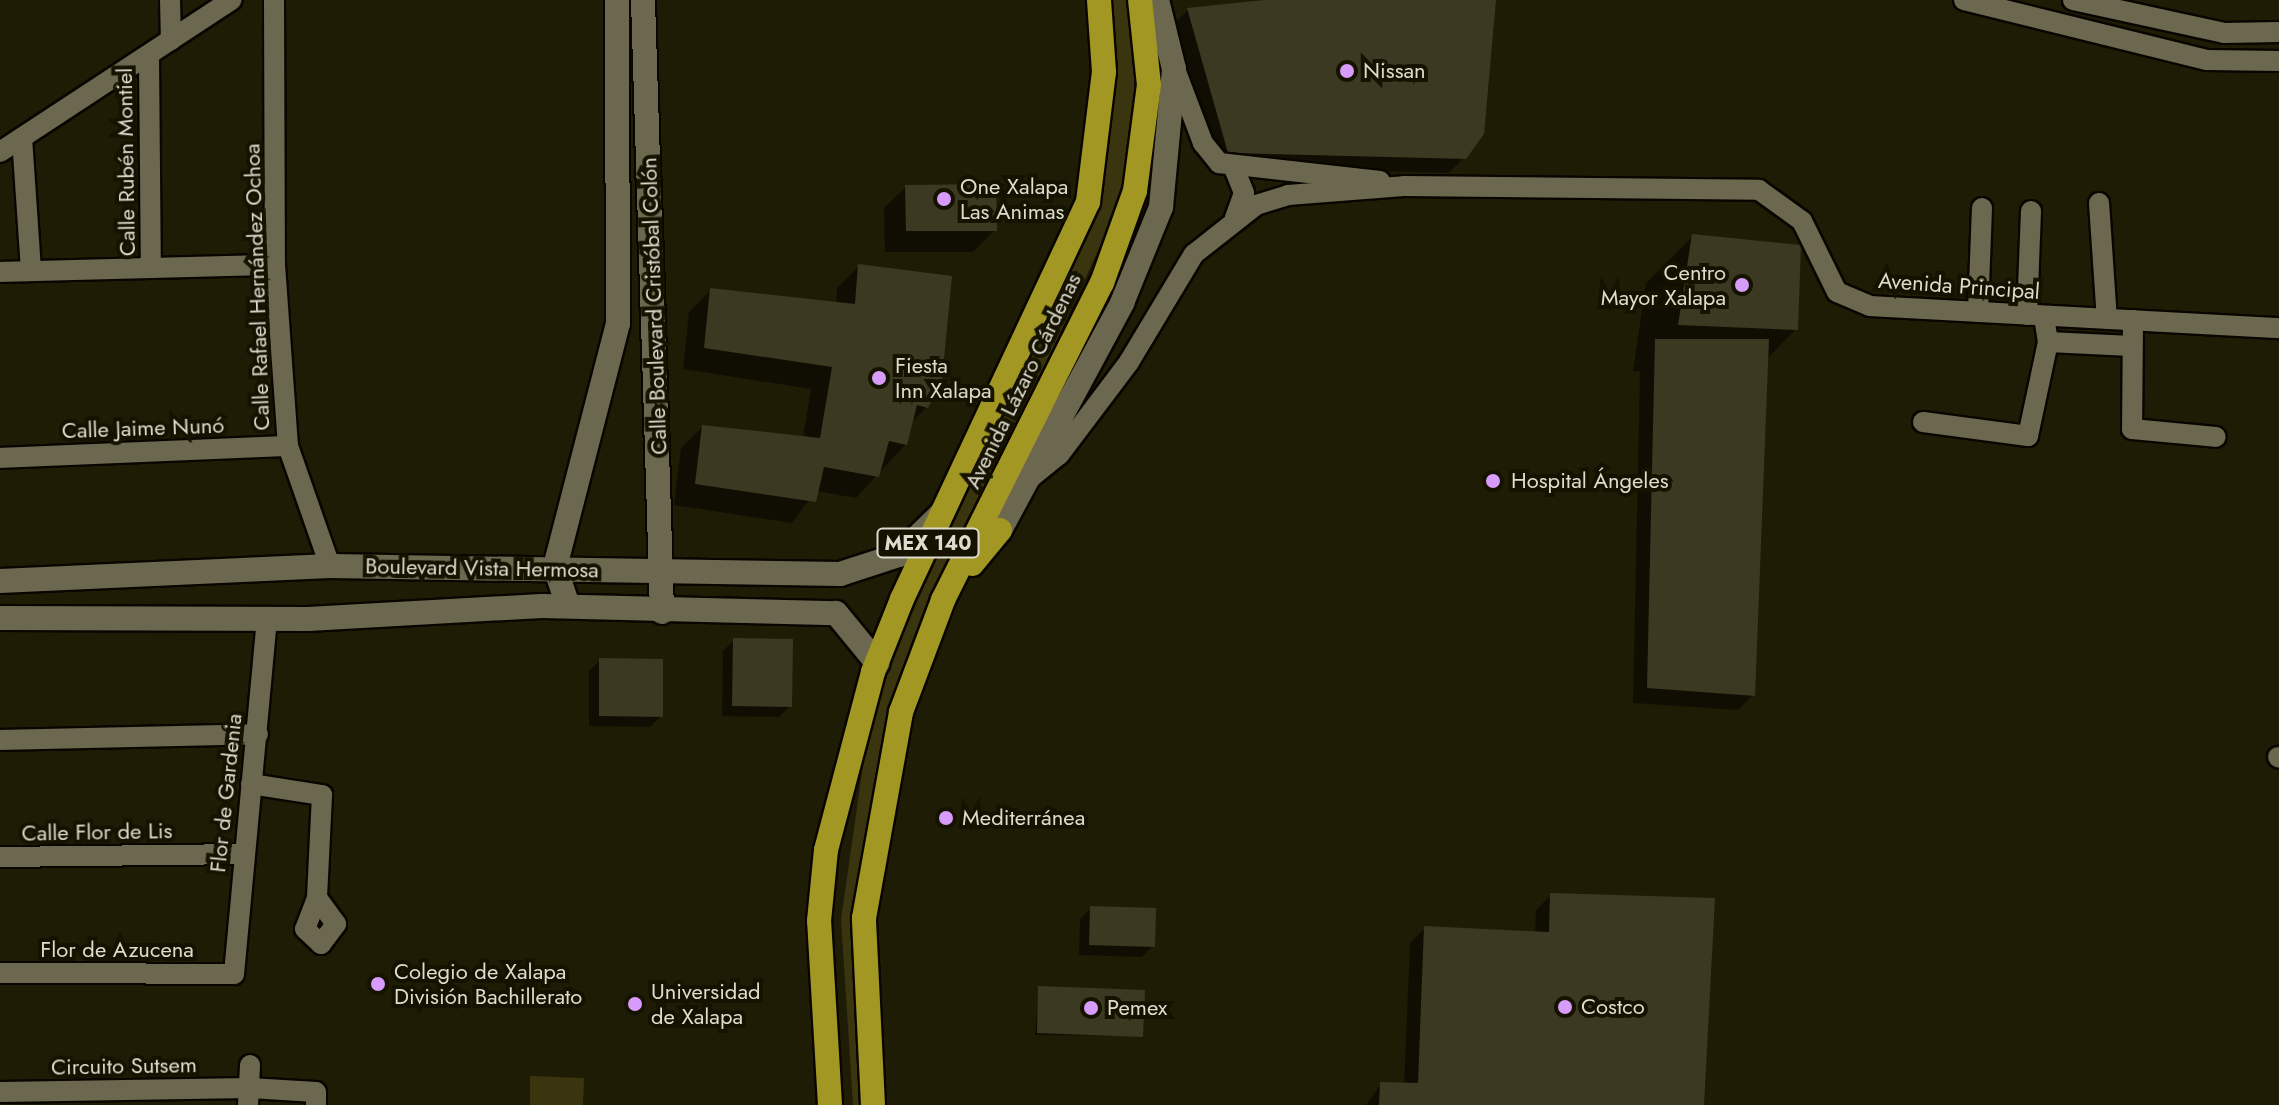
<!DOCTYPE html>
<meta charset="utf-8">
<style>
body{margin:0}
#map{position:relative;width:2279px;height:1105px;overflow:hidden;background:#1e1c05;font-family:Jost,sans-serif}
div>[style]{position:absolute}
.green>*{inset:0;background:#3a350e}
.shadow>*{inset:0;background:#0007}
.building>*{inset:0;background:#3b3921}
.roads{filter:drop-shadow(2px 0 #090600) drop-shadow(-2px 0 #090600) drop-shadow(0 2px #090600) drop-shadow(0 -2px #090600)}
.street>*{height:20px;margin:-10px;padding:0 10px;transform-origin:10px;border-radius:10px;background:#6b684f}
.secondary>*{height:24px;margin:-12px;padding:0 12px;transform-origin:12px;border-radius:12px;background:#6b684f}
.highway>*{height:24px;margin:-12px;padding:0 12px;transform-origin:12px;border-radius:12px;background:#a39723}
.dots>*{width:22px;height:22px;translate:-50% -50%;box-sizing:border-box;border:4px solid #151200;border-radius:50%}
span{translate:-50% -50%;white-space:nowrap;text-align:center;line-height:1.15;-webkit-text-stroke:8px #151200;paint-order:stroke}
.shield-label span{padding:2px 6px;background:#151200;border:2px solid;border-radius:6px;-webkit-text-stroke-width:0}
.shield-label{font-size:20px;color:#dddcce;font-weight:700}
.poi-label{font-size:22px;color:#dddcce}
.left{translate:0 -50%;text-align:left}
.right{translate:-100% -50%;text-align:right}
.street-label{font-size:22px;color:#dddcce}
</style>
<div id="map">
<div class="green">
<i style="clip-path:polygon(1103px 0,1129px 0,1141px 85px,1126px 190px,937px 600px,858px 916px,868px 1105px,853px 1105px,841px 920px,876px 674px,1095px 202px)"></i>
<i style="clip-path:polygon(530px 1076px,584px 1078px,583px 1105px,530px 1105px)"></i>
</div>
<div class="shadow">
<i style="clip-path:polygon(1282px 0,1414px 0,1464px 158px,1449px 173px,1213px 167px,1173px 25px,1188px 10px)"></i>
<i style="clip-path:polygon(906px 187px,995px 230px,973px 252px,885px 252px,884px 208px)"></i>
<i style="clip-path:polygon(1693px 236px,1796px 329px,1767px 359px,1753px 695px,1738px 710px,1633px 703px,1640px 371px,1633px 371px,1646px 283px)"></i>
<i style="clip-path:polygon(859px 266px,927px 407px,911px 423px,906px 444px,856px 498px,816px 491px,792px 523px,674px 505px,681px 448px,702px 427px,803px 438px,811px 389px,683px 369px,689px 312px,711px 290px,836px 304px,837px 288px)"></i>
<i style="clip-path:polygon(734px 640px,790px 706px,779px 717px,722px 716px,723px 651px)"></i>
<i style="clip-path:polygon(600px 660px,661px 716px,650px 727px,589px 726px,589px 671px)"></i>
<i style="clip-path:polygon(1551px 895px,1702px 1105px,1366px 1105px,1381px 1084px,1404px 1085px,1410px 943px,1425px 928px,1535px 933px,1536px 910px)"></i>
<i style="clip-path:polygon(1091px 908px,1153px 946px,1142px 957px,1079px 955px,1080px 919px)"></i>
<i style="clip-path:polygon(1039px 988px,1141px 1036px,1035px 1035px)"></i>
</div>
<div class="building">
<i style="clip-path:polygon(1264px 0,1496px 0,1484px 134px,1466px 159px,1228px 153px,1187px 8px)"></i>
<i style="clip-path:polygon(996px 184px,997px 231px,906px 231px,905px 185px)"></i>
<i style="clip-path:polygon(1692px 234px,1801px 245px,1798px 330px,1678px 325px)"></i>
<i style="clip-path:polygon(858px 264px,952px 276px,942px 380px,928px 408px,917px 405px,907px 445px,889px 441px,879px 477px,824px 467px,816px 502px,695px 484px,702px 425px,820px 438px,832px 367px,704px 348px,710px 288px,855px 304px)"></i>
<i style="clip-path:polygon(1655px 339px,1769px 339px,1755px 696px,1647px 688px)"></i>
<i style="clip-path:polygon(733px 638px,793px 639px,792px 707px,732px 706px)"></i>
<i style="clip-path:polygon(599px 658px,663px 659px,663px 717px,599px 716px)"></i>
<i style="clip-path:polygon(1550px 893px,1715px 898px,1704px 1105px,1379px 1105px,1380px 1082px,1418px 1083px,1424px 926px,1549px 932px)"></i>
<i style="clip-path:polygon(1090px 906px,1156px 908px,1155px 947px,1089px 945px)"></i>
<i style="clip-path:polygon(1038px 986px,1145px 990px,1143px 1037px,1037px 1033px)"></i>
</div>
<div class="roads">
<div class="street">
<i style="left:170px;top:0;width:40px;rotate:88.6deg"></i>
<i style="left:274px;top:0;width:265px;rotate:89.8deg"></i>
<i style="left:275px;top:265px;width:181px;rotate:85.9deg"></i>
<i style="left:288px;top:446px;width:127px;rotate:70.7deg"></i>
<i style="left:1964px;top:0;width:250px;rotate:13.9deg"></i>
<i style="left:2207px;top:60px;width:72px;rotate:0.8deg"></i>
<i style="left:2073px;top:0;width:155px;rotate:12.3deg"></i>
<i style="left:2224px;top:33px;width:55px;rotate:-1deg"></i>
<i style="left:149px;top:56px;width:212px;rotate:89.5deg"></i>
<i style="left:1175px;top:69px;width:79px;rotate:69.3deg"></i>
<i style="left:1203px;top:143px;width:26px;rotate:51deg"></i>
<i style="left:1219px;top:163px;width:162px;rotate:6.4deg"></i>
<i style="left:22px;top:138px;width:133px;rotate:86.1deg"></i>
<i style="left:0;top:152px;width:277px;rotate:-33.3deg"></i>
<i style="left:1234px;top:168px;width:27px;rotate:68deg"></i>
<i style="left:1244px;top:193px;width:27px;rotate:110deg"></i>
<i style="left:2099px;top:203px;width:116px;rotate:86.1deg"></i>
<i style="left:0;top:272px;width:275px;rotate:-1.5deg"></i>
<i style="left:1978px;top:312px;width:104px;rotate:-87.8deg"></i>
<i style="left:2027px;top:315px;width:104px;rotate:-87.8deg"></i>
<i style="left:2133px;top:320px;width:109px;rotate:90.5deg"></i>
<i style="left:2132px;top:429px;width:84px;rotate:5.4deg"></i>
<i style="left:2048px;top:342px;width:83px;rotate:2.8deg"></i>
<i style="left:1923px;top:422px;width:106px;rotate:7.6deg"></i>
<i style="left:2028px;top:436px;width:96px;rotate:-78deg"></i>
<i style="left:2048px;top:342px;width:26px;rotate:-99deg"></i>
<i style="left:0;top:458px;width:288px;rotate:-2.4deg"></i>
<i style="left:1029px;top:479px;width:38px;rotate:-39deg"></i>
<i style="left:1059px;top:455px;width:116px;rotate:-53deg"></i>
<i style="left:1129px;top:362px;width:126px;rotate:-59deg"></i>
<i style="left:1194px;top:254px;width:79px;rotate:-38.3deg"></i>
<i style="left:1256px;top:205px;width:34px;rotate:-17deg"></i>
<i style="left:1288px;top:195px;width:116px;rotate:-4.4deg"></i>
<i style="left:1404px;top:186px;width:355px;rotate:0.6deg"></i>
<i style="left:1759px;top:190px;width:53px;rotate:35.8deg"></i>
<i style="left:1802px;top:221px;width:79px;rotate:63.8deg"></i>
<i style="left:1837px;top:292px;width:36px;rotate:23deg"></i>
<i style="left:1870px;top:306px;width:410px;rotate:3.1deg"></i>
<i style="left:0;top:740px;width:258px;rotate:-1.3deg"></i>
<i style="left:2278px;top:757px;width:1px;rotate:45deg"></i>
<i style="left:251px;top:784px;width:72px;rotate:8.8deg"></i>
<i style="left:322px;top:795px;width:103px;rotate:92.8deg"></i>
<i style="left:317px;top:898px;width:33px;rotate:111deg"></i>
<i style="left:305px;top:929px;width:22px;rotate:43deg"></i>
<i style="left:321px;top:944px;width:25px;rotate:-53deg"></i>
<i style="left:336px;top:924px;width:32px;rotate:-126deg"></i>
<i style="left:0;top:857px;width:242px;rotate:-0.7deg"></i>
<i style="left:0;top:973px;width:234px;rotate:0.2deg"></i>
<i style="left:234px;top:974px;width:358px;rotate:-84.7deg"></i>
<i style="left:0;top:1092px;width:250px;rotate:-0.9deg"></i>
<i style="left:250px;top:1088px;width:66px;rotate:3.5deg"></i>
<i style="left:316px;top:1092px;width:13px;rotate:90deg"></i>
<i style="left:248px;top:1105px;width:40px;rotate:-87.1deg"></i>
</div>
<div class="secondary">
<i style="left:643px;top:0;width:612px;rotate:88.22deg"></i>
<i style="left:1000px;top:530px;width:258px;rotate:-61.7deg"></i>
<i style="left:1122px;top:303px;width:104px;rotate:-67.9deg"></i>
<i style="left:1161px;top:207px;width:139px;rotate:-84.6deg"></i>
<i style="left:1174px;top:69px;width:71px;rotate:-103.8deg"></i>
<i style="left:0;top:581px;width:330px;rotate:-2.6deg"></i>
<i style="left:330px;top:566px;width:510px;rotate:0.9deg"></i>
<i style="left:840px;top:574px;width:62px;rotate:-17.9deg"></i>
<i style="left:899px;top:555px;width:60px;rotate:-44.3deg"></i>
<i style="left:568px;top:606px;width:41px;rotate:-108.4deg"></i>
<i style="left:555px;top:567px;width:252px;rotate:-75.5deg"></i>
<i style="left:618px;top:323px;width:323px;rotate:-90.2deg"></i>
<i style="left:0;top:618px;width:308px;rotate:0.2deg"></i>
<i style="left:308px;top:619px;width:234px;rotate:-3.2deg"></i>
<i style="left:542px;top:606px;width:294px;rotate:1.4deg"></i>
<i style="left:836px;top:613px;width:65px;rotate:50.6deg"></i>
</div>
<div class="highway">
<i style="left:972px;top:564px;width:44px;rotate:-50.5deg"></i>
<i style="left:830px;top:1105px;width:184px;rotate:-93.4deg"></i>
<i style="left:819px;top:921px;width:71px;rotate:-84.4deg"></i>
<i style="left:826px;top:850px;width:184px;rotate:-75.2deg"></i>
<i style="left:873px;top:672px;width:79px;rotate:-68.3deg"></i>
<i style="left:902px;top:599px;width:438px;rotate:-64.9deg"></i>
<i style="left:1088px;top:202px;width:131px;rotate:-83deg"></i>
<i style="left:1104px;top:72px;width:72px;rotate:-94deg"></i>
<i style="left:873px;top:1105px;width:187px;rotate:-92.8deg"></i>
<i style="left:864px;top:918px;width:209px;rotate:-79.8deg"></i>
<i style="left:901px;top:712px;width:120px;rotate:-69.4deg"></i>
<i style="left:943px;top:600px;width:355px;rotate:-63.4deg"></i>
<i style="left:1102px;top:283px;width:98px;rotate:-70.3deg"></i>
<i style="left:1135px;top:191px;width:107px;rotate:-82.5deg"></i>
<i style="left:1149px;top:85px;width:85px;rotate:-96deg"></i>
</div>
</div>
<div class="dots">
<i style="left:1347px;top:71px;background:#d79bf9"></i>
<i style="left:944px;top:199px;background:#d79bf9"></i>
<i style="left:1742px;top:285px;background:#d79bf9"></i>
<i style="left:879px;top:378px;background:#d79bf9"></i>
<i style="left:1493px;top:481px;background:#d79bf9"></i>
<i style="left:946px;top:818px;background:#d79bf9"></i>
<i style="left:378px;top:984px;background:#d79bf9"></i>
<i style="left:635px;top:1004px;background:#d79bf9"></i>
<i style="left:1565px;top:1007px;background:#d79bf9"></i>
<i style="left:1091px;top:1008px;background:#d79bf9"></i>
</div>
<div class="shield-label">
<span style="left:928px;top:543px">MEX 140</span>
</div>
<div class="poi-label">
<span class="left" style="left:1363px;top:71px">Nissan</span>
<span class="left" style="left:960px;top:199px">One Xalapa<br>Las Animas</span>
<span class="right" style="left:1726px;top:285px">Centro<br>Mayor Xalapa</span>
<span class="left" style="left:895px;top:378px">Fiesta<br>Inn Xalapa</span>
<span class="left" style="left:1511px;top:481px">Hospital Ángeles</span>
<span class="left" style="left:962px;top:818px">Mediterránea</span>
<span class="left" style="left:394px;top:984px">Colegio de Xalapa<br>División Bachillerato</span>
<span class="left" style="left:651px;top:1004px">Universidad<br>de Xalapa</span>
<span class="left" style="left:1581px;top:1007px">Costco</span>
<span class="left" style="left:1107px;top:1008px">Pemex</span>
</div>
<div class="street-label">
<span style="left:126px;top:162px;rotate:-91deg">Calle Rubén Montiel</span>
<span style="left:1959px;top:286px;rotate:4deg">Avenida Principal</span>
<span style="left:257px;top:287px;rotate:-92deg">Calle Rafael Hernández Ochoa</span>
<span style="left:654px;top:306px;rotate:-92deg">Calle Boulevard Cristóbal Colón</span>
<span style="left:1023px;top:381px;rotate:-64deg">Avenida Lázaro Cárdenas</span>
<span style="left:143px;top:428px;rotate:-2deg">Calle Jaime Nunó</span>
<span style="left:482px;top:568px;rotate:1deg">Boulevard Vista Hermosa</span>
<span style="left:226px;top:793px;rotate:-84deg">Flor de Gardenia</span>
<span style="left:97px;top:832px;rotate:-1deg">Calle Flor de Lis</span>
<span style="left:117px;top:950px">Flor de Azucena</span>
<span style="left:124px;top:1066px;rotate:-1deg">Circuito Sutsem</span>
</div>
</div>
